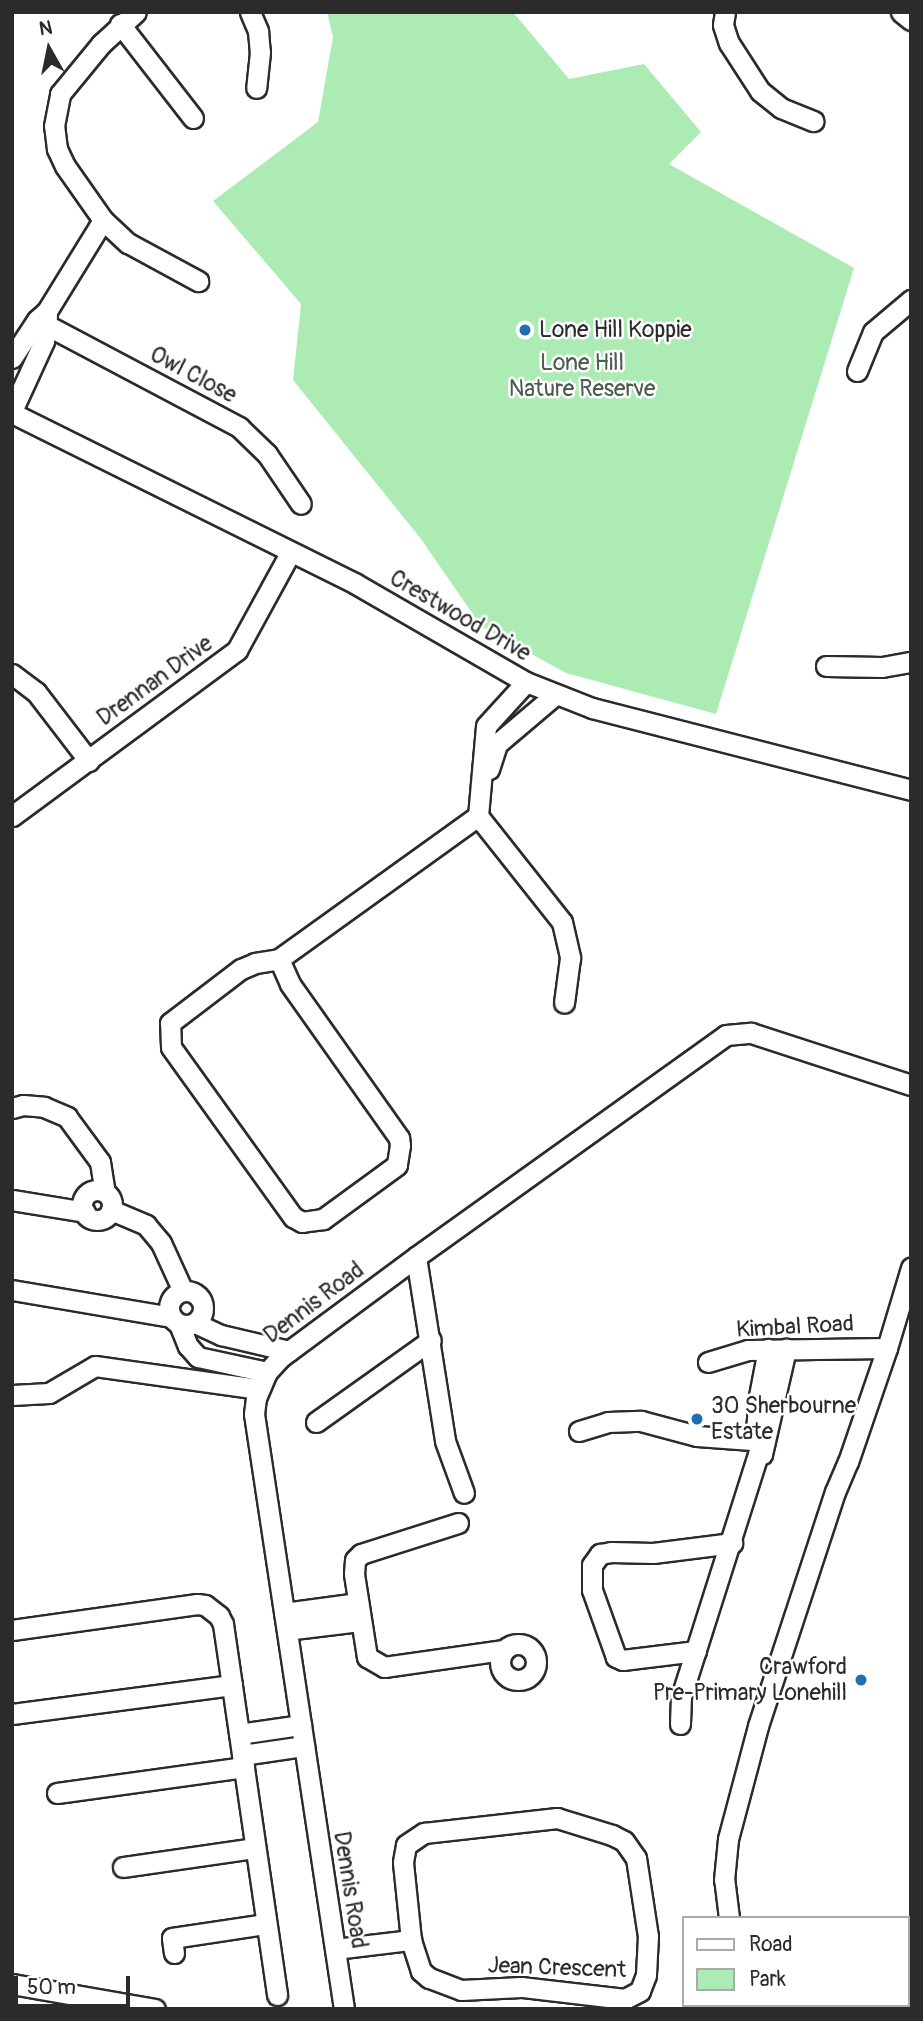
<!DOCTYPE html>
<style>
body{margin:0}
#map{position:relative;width:923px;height:2021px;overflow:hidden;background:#fff;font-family:Pangolin,sans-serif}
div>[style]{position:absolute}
.green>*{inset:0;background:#acecb4}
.roads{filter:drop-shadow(2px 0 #2b2b2b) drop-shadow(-2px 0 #2b2b2b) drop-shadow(0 2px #2b2b2b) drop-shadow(0 -2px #2b2b2b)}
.minor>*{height:19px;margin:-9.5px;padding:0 9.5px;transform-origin:9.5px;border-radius:9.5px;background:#fff}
.minor>.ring{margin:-9.5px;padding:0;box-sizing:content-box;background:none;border:19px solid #fff;border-radius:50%}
.dots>*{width:19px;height:19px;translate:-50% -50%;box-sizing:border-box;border:4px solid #fff;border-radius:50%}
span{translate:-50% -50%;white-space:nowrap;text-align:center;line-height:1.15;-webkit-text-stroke:5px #fff;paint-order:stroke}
.poi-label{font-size:23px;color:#2b2b2b}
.left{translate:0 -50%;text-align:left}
.right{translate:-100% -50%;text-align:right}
.park-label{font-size:23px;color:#4b5b4d}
.street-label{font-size:23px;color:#2b2b2b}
.frame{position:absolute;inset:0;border:14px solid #2b2b2b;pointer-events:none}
.legend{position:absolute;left:682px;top:1916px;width:228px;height:91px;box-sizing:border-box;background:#fff;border:2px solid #aaa;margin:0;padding:9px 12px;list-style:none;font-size:21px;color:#2b2b2b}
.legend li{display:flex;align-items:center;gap:14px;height:35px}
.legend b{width:35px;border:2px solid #aaa}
.north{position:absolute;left:14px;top:14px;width:70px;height:70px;-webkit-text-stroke:5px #fff;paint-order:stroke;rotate:351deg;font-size:19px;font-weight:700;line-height:28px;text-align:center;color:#2b2b2b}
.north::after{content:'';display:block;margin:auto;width:24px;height:32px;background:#2b2b2b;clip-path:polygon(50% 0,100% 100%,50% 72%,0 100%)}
.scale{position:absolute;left:14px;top:1976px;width:116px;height:32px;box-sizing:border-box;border:4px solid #2b2b2b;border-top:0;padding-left:9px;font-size:21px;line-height:24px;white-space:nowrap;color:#2b2b2b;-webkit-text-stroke:5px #fff;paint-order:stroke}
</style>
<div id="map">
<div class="green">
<i style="clip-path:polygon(327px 12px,513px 12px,569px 79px,644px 64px,701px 132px,669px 164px,854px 268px,716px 714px,566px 673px,481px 626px,421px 539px,293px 380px,301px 304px,213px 201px,318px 122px,333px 37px)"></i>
</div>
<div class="roads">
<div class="minor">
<i style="left:250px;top:12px;width:21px;rotate:67deg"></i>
<i style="left:258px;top:31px;width:21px;rotate:85deg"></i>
<i style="left:260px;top:52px;width:36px;rotate:96deg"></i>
<i style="left:725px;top:12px;width:13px;rotate:99deg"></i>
<i style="left:723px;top:25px;width:19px;rotate:72deg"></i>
<i style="left:729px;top:43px;width:57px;rotate:57.1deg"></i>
<i style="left:760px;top:91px;width:27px;rotate:39deg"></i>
<i style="left:781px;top:108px;width:35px;rotate:22deg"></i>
<i style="left:901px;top:12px;width:13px;rotate:39deg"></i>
<i style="left:120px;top:24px;width:119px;rotate:52.2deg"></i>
<i style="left:103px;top:220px;width:34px;rotate:43deg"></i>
<i style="left:128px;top:243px;width:80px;rotate:28.5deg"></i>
<i style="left:37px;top:320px;width:229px;rotate:27.9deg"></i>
<i style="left:239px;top:427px;width:39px;rotate:44deg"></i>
<i style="left:267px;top:454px;width:60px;rotate:55.8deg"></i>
<i style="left:12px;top:358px;width:45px;rotate:-56.7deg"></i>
<i style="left:37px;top:320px;width:13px;rotate:-42deg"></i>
<i style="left:47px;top:311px;width:107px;rotate:-58.4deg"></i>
<i style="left:103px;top:220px;width:66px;rotate:-125.1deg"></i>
<i style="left:65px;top:166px;width:19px;rotate:-115deg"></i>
<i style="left:57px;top:149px;width:23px;rotate:-97deg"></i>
<i style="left:54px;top:126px;width:33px;rotate:-79deg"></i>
<i style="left:60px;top:94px;width:65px;rotate:-50.6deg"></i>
<i style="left:101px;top:44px;width:47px;rotate:-42.4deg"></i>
<i style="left:857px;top:371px;width:42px;rotate:-67.7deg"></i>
<i style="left:873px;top:332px;width:50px;rotate:-40.1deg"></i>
<i style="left:12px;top:411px;width:77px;rotate:-65.4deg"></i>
<i style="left:44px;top:341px;width:25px;rotate:-83deg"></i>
<i style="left:12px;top:413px;width:384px;rotate:26.4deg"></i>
<i style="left:356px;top:584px;width:196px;rotate:30deg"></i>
<i style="left:526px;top:682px;width:71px;rotate:21.5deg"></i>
<i style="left:592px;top:708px;width:329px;rotate:14.4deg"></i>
<i style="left:826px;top:666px;width:56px;rotate:1deg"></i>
<i style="left:882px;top:667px;width:29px;rotate:-10deg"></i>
<i style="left:12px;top:674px;width:30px;rotate:37deg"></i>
<i style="left:36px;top:692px;width:87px;rotate:52.5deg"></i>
<i style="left:489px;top:769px;width:26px;rotate:-72deg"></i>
<i style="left:497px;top:744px;width:77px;rotate:-40.3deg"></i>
<i style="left:12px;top:816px;width:280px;rotate:-36.4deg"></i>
<i style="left:237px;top:650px;width:111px;rotate:-61.3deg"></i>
<i style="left:478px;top:816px;width:90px;rotate:-84.9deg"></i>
<i style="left:486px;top:726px;width:59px;rotate:-47.7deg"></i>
<i style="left:279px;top:959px;width:27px;rotate:66deg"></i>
<i style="left:290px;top:984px;width:189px;rotate:54.7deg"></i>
<i style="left:399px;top:1138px;width:7px;rotate:82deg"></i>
<i style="left:400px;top:1145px;width:20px;rotate:99deg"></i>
<i style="left:397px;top:1165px;width:92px;rotate:143.9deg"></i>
<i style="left:323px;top:1219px;width:21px;rotate:172deg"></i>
<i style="left:302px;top:1222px;width:10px;rotate:-151deg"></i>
<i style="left:293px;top:1217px;width:209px;rotate:-125.7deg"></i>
<i style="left:171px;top:1047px;width:24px;rotate:-92deg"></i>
<i style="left:170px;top:1023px;width:89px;rotate:-37.3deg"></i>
<i style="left:241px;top:969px;width:15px;rotate:-23deg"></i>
<i style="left:255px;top:963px;width:24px;rotate:-9deg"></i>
<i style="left:279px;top:959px;width:245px;rotate:-35.7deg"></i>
<i style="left:478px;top:816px;width:135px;rotate:51.6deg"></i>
<i style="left:562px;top:922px;width:37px;rotate:77deg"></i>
<i style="left:570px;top:958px;width:45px;rotate:97.6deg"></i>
<i style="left:12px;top:1108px;width:11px;rotate:-15deg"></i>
<i style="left:23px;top:1105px;width:21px;rotate:5deg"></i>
<i style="left:44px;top:1107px;width:25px;rotate:23deg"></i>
<i style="left:67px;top:1117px;width:56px;rotate:53.7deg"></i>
<i style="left:100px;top:1162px;width:30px;rotate:81deg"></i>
<i class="ring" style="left:82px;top:1190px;width:11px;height:11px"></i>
<i style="left:12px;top:1200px;width:74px;rotate:9.3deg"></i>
<i style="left:111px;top:1210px;width:38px;rotate:23deg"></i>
<i style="left:146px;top:1225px;width:23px;rotate:50deg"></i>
<i style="left:161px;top:1243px;width:53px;rotate:65.4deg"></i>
<i style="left:416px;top:1257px;width:186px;rotate:81deg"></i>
<i style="left:445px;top:1441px;width:55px;rotate:69.9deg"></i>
<i style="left:12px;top:1290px;width:161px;rotate:9.6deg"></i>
<i class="ring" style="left:169px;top:1291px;width:15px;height:15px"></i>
<i style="left:195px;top:1323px;width:29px;rotate:25deg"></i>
<i style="left:221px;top:1335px;width:70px;rotate:13.2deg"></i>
<i style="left:179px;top:1324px;width:24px;rotate:68deg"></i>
<i style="left:188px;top:1346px;width:15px;rotate:48deg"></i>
<i style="left:198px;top:1357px;width:71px;rotate:12.3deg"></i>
<i style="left:708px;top:1362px;width:42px;rotate:-16.7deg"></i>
<i style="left:748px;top:1350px;width:139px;rotate:-0.8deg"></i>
<i style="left:12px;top:1395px;width:37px;rotate:-3deg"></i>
<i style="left:49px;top:1393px;width:53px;rotate:-30.4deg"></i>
<i style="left:95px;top:1366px;width:166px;rotate:8deg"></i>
<i style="left:316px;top:1422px;width:141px;rotate:-35.5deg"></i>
<i style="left:579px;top:1431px;width:30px;rotate:-17deg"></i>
<i style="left:608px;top:1422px;width:33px;rotate:-2deg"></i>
<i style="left:641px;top:1421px;width:58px;rotate:15deg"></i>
<i style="left:697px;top:1436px;width:68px;rotate:4.2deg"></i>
<i style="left:755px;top:1441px;width:45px;rotate:-84.9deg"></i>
<i style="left:759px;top:1396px;width:48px;rotate:-79.2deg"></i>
<i style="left:458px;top:1523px;width:102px;rotate:162.3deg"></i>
<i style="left:361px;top:1554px;width:8px;rotate:135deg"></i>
<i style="left:355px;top:1560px;width:14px;rotate:94deg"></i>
<i style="left:354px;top:1574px;width:84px;rotate:81.1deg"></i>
<i style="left:367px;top:1657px;width:20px;rotate:30deg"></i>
<i style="left:384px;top:1667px;width:121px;rotate:-8.1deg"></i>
<i style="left:284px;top:1613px;width:75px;rotate:-7.7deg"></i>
<i style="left:12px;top:1630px;width:187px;rotate:-8deg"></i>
<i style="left:197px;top:1604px;width:8px;rotate:7deg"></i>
<i style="left:205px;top:1605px;width:18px;rotate:38deg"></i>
<i style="left:219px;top:1616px;width:9px;rotate:63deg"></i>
<i style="left:223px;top:1624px;width:375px;rotate:81.7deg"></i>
<i style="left:287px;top:1630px;width:74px;rotate:-7deg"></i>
<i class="ring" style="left:500px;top:1644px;width:17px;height:17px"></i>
<i style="left:696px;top:1651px;width:74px;rotate:173deg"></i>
<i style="left:623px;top:1660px;width:8px;rotate:-157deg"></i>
<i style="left:616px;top:1657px;width:71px;rotate:-109.7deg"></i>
<i style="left:592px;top:1590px;width:25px;rotate:-90deg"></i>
<i style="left:592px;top:1565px;width:14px;rotate:-54deg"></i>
<i style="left:600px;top:1554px;width:11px;rotate:-10deg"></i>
<i style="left:611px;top:1552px;width:42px;rotate:1.4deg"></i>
<i style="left:653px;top:1553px;width:80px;rotate:-7.2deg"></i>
<i style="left:12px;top:1714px;width:222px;rotate:-7.5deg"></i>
<i style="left:680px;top:1724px;width:27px;rotate:-88deg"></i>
<i style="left:681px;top:1697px;width:255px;rotate:-72.4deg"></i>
<i style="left:758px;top:1454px;width:4px"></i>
<i style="left:762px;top:1454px;width:108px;rotate:-77.1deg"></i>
<i style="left:239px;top:1734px;width:63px;rotate:-8.3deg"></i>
<i style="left:242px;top:1755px;width:63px;rotate:-8.3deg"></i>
<i style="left:57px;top:1793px;width:189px;rotate:-7.9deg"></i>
<i style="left:557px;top:1818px;width:58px;rotate:17.2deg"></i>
<i style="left:612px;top:1835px;width:13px;rotate:27deg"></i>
<i style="left:624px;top:1841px;width:21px;rotate:55deg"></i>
<i style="left:636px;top:1858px;width:79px;rotate:81.3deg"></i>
<i style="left:648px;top:1936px;width:39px;rotate:93deg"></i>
<i style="left:646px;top:1975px;width:17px;rotate:111deg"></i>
<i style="left:640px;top:1991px;width:17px;rotate:152deg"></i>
<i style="left:625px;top:1999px;width:105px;rotate:-173.4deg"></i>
<i style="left:521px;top:1987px;width:60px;rotate:177.1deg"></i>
<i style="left:461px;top:1990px;width:34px;rotate:-159deg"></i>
<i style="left:429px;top:1978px;width:11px;rotate:-139deg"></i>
<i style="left:421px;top:1971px;width:33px;rotate:-108deg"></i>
<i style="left:411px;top:1940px;width:78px;rotate:-95.9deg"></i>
<i style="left:403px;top:1862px;width:17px;rotate:-80deg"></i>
<i style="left:406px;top:1845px;width:22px;rotate:-34deg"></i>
<i style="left:424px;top:1833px;width:134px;rotate:-6.4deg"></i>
<i style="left:123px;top:1867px;width:133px;rotate:-8.2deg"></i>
<i style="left:729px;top:1918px;width:38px;rotate:-97deg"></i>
<i style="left:724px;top:1880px;width:41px;rotate:-84.4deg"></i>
<i style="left:728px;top:1839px;width:117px;rotate:-75.1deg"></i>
<i style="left:758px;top:1726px;width:246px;rotate:-71.8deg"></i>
<i style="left:835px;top:1492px;width:33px;rotate:-67deg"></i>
<i style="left:848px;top:1462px;width:120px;rotate:-71.1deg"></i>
<i style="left:887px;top:1348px;width:84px;rotate:-73.3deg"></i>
<i style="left:335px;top:1949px;width:77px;rotate:-6.8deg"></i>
<i style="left:174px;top:1953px;width:15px;rotate:-98deg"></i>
<i style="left:172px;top:1938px;width:95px;rotate:-8.5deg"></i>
<i style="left:12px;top:1984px;width:145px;rotate:9.9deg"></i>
<i style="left:741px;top:2005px;width:4px;rotate:76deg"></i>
<i style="left:344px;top:2009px;width:602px;rotate:-98.6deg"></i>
<i style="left:254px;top:1414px;width:16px;rotate:-83deg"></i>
<i style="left:256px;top:1398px;width:28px;rotate:-67deg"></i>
<i style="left:267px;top:1372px;width:21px;rotate:-47deg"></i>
<i style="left:281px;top:1357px;width:168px;rotate:-36.5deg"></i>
<i style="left:416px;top:1257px;width:381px;rotate:-35.6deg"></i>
<i style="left:726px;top:1035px;width:25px;rotate:-5deg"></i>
<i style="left:751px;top:1033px;width:168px;rotate:18deg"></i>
</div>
</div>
<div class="dots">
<i style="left:525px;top:330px;background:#1f6fb2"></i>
<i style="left:697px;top:1419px;background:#1f6fb2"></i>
<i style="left:861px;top:1680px;background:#1f6fb2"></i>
</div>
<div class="poi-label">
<span class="left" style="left:539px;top:330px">Lone Hill Koppie</span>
<span class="left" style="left:711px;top:1419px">30 Sherbourne<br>Estate</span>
<span class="right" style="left:847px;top:1680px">Crawford<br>Pre-Primary Lonehill</span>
</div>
<div class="park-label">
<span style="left:582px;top:376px">Lone Hill<br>Nature Reserve</span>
</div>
<div class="street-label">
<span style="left:193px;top:375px;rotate:28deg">Owl Close</span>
<span style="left:460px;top:616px;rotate:30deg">Crestwood Drive</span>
<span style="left:155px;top:681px;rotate:-36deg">Drennan Drive</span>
<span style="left:314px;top:1303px;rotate:-37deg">Dennis Road</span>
<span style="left:795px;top:1327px;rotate:-3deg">Kimbal Road</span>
<span style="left:350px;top:1890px;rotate:81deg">Dennis Road</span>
<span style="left:557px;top:1968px;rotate:2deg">Jean Crescent</span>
</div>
<div class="frame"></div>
<ul class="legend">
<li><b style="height:9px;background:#fff"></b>Road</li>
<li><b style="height:19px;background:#acecb4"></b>Park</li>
</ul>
<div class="north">N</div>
<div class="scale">50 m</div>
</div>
